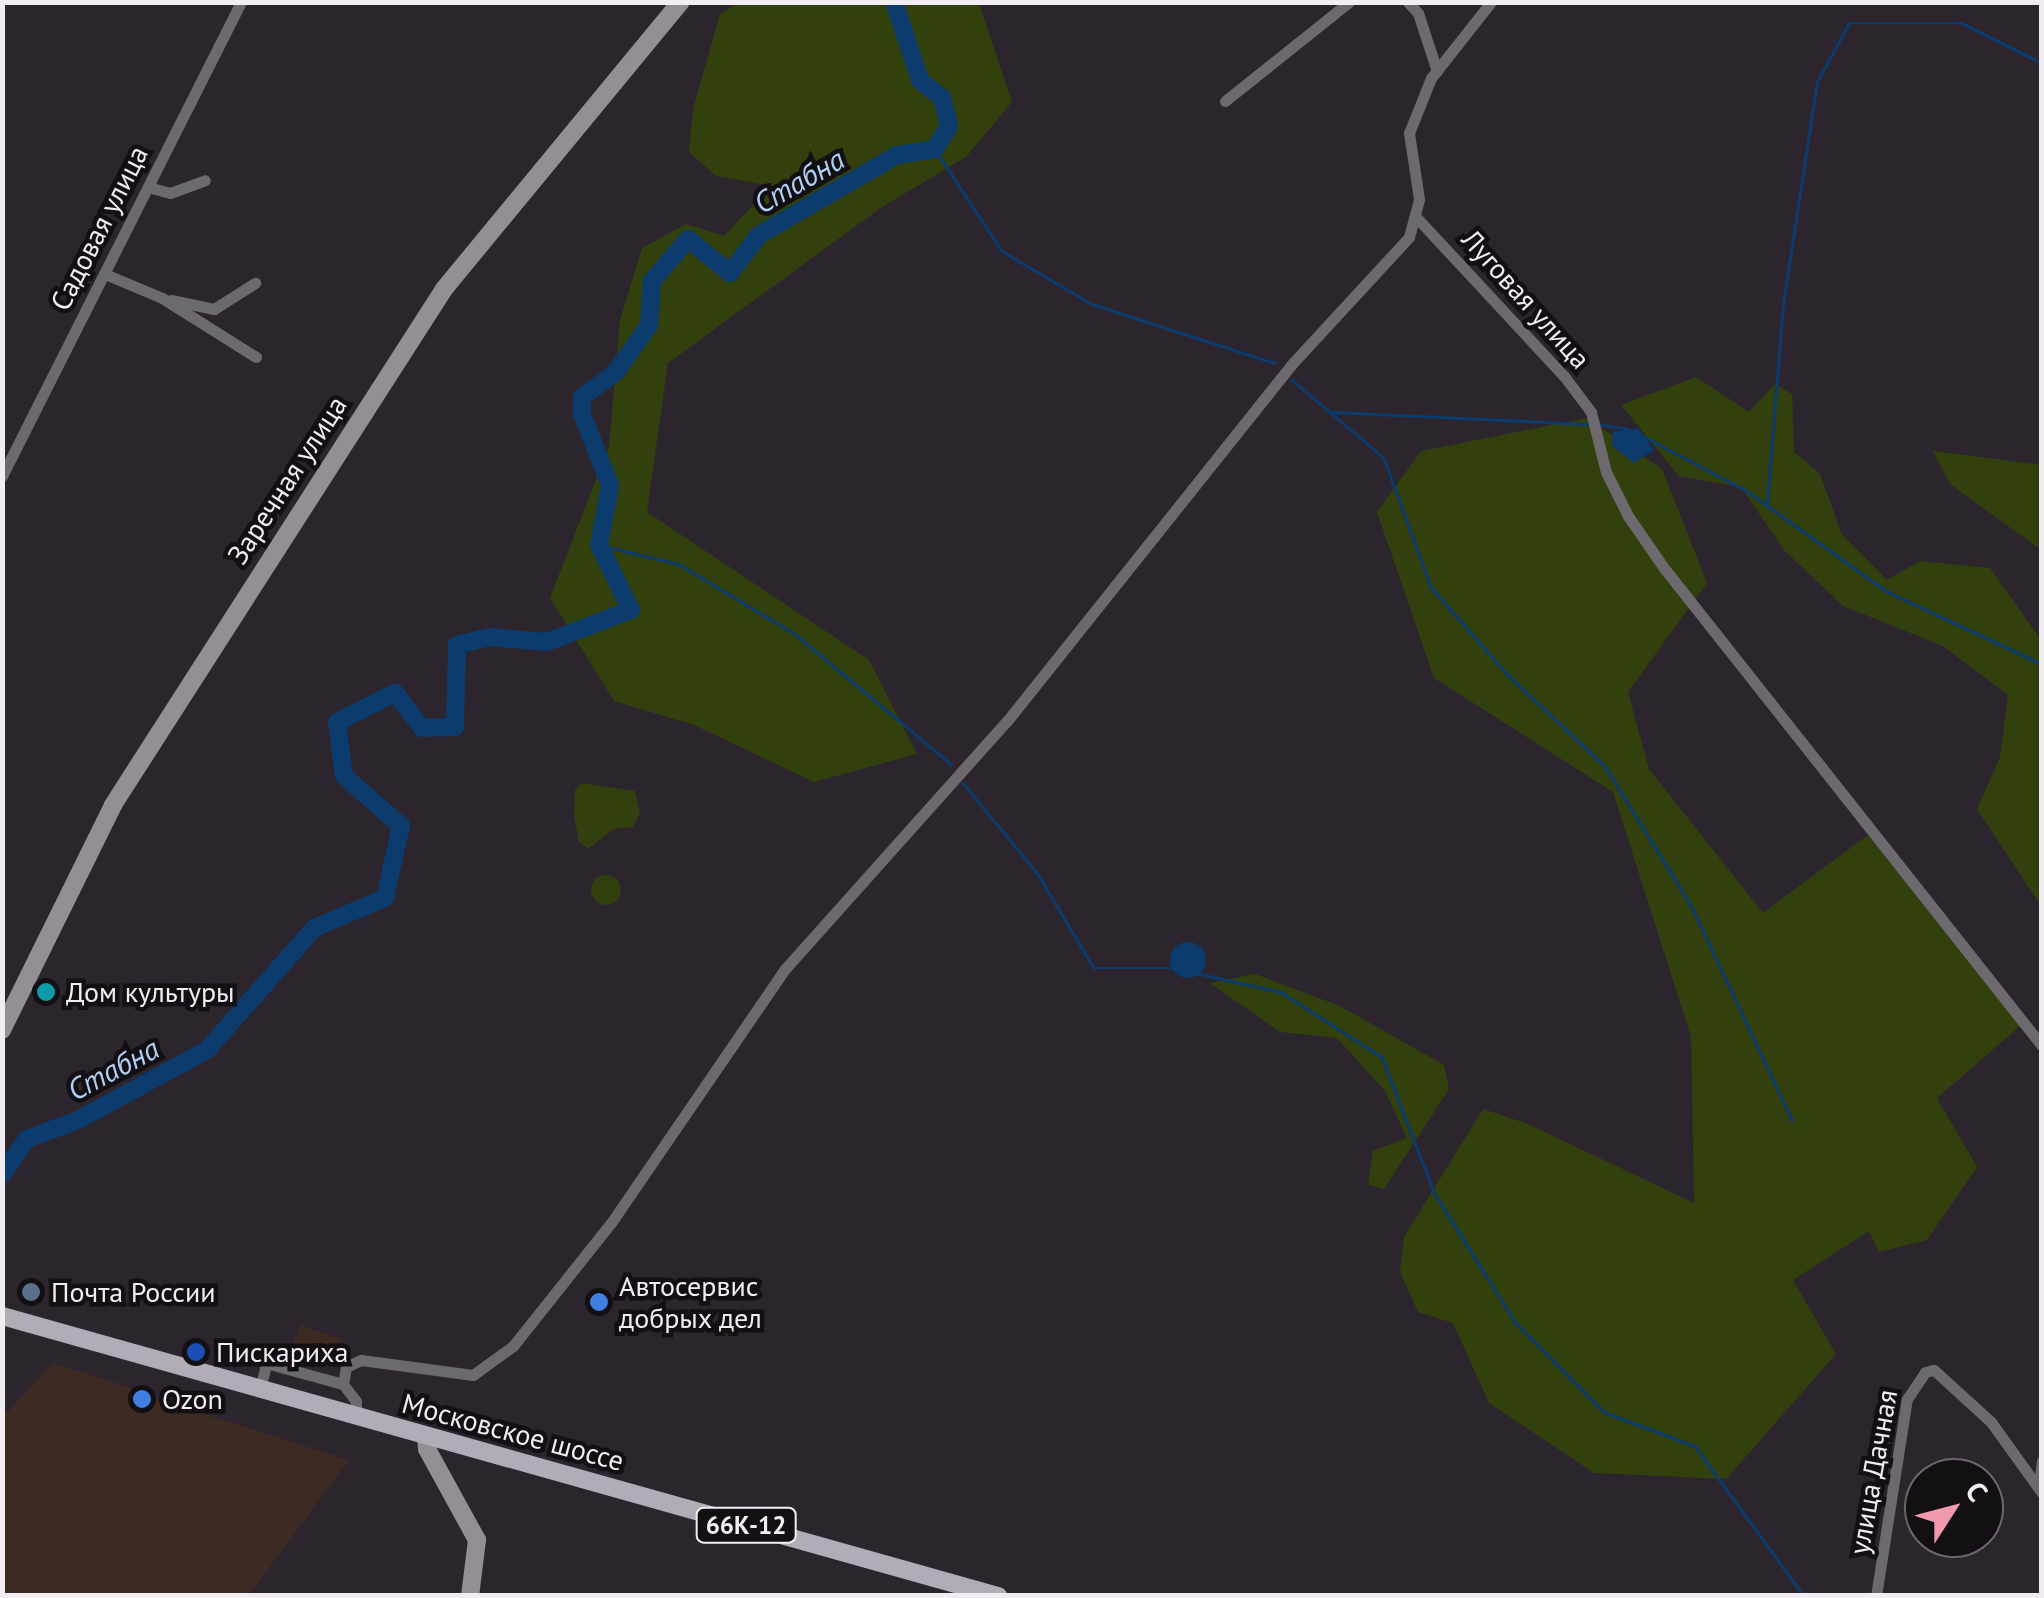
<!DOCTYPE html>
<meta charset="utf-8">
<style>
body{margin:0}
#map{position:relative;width:2044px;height:1598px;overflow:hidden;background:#2d252d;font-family:"PT Sans",sans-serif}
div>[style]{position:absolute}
.industrial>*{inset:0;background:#3d2b23}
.green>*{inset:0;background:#32400e}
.round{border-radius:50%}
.water>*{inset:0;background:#0c3b6e}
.stream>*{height:2.5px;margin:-1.25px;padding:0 1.25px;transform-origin:1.25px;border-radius:1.25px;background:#0c3b6e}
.river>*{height:18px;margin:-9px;padding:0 9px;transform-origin:9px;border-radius:9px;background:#0c3b6e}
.street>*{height:11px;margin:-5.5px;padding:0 5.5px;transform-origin:5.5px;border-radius:5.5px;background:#6d6a6f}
.secondary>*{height:18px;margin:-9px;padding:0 9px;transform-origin:9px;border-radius:9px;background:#948f97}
.primary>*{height:18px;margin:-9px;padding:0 9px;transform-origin:9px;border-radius:9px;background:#b2acb6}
.dots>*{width:28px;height:28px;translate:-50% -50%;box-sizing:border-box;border:5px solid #131013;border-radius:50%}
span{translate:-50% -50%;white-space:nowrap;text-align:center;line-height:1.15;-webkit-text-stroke:9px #131013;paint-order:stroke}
.shield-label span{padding:2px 8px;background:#131013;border:2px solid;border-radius:8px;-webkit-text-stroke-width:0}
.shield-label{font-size:25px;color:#f2edf2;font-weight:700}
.street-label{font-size:28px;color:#f2edf2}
.poi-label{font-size:28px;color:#f2edf2}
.left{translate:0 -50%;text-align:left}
.water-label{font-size:30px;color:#b1cff5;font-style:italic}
.frame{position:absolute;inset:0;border:5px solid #f2edf2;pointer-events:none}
.north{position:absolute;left:1904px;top:1458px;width:100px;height:100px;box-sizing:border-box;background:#131013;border:2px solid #6c686c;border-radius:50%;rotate:54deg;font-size:28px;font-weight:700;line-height:40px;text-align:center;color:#f2edf2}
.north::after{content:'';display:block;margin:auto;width:35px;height:45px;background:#f29aad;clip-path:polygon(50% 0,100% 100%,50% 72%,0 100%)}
</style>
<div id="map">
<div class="industrial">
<i style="clip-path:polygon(300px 1325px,342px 1340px,333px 1363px,292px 1348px)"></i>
<i style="clip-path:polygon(53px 1363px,128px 1387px,135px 1392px,131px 1404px,137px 1393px,349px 1460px,249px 1595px,3px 1595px,3px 1417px)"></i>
</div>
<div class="green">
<i style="clip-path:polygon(738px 3px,979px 3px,1012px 102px,966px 157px,882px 207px,668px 363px,647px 512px,869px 660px,917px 754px,814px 782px,694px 725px,614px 701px,550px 598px,609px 446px,620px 320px,642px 248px,686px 224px,724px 236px,771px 186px,716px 176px,689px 152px,693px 109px,720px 14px)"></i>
<i style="clip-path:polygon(1696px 377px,1749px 412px,1775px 384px,1792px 394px,1794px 452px,1820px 474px,1842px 535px,1887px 580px,1920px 561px,1990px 568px,2041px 640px,2041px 906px,1977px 809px,2000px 757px,2008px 695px,1943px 646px,1843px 606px,1784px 550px,1741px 487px,1679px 476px,1621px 405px)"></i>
<i style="clip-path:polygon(1587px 418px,1662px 469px,1707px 583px,1628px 692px,1649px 769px,1763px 913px,1868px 835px,2020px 1026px,1937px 1098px,1977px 1167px,1927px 1240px,1879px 1252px,1869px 1231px,1793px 1280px,1836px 1354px,1726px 1479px,1594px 1473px,1489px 1403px,1453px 1323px,1418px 1312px,1400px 1272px,1404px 1237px,1483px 1109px,1528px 1124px,1694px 1203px,1691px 1037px,1613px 792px,1434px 678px,1377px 512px,1421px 451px)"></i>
<i style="clip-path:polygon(1933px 451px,2041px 465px,2041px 550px,1950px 484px)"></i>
<i style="clip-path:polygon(582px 783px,635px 791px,640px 813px,633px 827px,614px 829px,588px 849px,579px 842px,574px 815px,575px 790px)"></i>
<i class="round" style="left:591px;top:875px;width:30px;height:30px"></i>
<i style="clip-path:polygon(1255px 974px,1340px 1006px,1444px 1065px,1449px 1089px,1384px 1189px,1368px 1185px,1373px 1151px,1407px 1138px,1385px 1091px,1337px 1038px,1280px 1032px,1210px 983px)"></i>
</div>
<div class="water">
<i style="clip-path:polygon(1638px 428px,1654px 450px,1634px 463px,1612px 446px,1613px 432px)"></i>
<i class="round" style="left:1170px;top:942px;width:36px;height:36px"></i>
</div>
<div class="stream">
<i style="left:935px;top:149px;width:122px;rotate:56.7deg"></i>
<i style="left:1002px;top:251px;width:104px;rotate:30.5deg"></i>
<i style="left:1092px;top:304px;width:192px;rotate:17.9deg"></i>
<i style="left:1291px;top:379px;width:122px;rotate:40.3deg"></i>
<i style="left:1384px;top:458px;width:137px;rotate:70deg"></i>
<i style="left:1431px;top:587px;width:117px;rotate:48.8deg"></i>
<i style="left:1508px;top:675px;width:133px;rotate:43.2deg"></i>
<i style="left:1605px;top:766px;width:163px;rotate:58.3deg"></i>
<i style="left:1691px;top:905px;width:238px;rotate:64.8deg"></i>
<i style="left:1333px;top:412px;width:257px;rotate:2.7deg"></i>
<i style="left:1598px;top:424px;width:31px;rotate:9deg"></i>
<i style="left:1645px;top:437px;width:115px;rotate:27.9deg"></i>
<i style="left:1747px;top:491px;width:171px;rotate:35.7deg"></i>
<i style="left:1886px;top:591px;width:172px;rotate:25.1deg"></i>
<i style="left:1767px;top:503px;width:200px;rotate:-85.4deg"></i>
<i style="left:1783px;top:304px;width:225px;rotate:-81.3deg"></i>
<i style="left:1817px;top:82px;width:67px;rotate:-61.5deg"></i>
<i style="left:1849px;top:23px;width:113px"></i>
<i style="left:1962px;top:23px;width:89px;rotate:26.6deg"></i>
<i style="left:599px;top:545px;width:82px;rotate:13.4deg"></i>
<i style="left:679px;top:564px;width:135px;rotate:31.1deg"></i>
<i style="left:795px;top:634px;width:203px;rotate:39.8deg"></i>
<i style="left:963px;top:783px;width:118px;rotate:50.5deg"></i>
<i style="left:1038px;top:874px;width:109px;rotate:59.2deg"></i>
<i style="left:1094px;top:968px;width:80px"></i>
<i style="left:1196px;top:973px;width:87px;rotate:12.6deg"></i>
<i style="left:1281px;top:992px;width:120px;rotate:32.8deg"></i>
<i style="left:1382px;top:1057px;width:147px;rotate:68.9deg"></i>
<i style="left:1435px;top:1194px;width:152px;rotate:57.9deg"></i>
<i style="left:1516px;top:1323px;width:125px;rotate:45.3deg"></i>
<i style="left:1604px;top:1412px;width:97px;rotate:20.5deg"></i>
<i style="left:1695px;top:1446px;width:185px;rotate:54deg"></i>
</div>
<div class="river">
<i style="left:2px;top:1175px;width:44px;rotate:-55.2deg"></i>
<i style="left:27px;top:1139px;width:54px;rotate:-20.4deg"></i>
<i style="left:78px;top:1120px;width:147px;rotate:-28.5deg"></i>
<i style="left:207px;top:1050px;width:162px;rotate:-48.7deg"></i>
<i style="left:314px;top:928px;width:77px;rotate:-22.9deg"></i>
<i style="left:385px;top:898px;width:74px;rotate:-77.5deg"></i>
<i style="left:401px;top:826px;width:76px;rotate:-138.7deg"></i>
<i style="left:344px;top:776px;width:54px;rotate:-97.4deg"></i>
<i style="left:337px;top:722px;width:65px;rotate:-26.6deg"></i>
<i style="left:395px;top:693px;width:44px;rotate:52.4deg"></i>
<i style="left:422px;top:728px;width:33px;rotate:-2deg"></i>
<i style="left:455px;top:727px;width:82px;rotate:-88.6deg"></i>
<i style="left:457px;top:645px;width:32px;rotate:-14deg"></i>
<i style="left:488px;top:637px;width:59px;rotate:4.8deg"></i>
<i style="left:547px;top:642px;width:90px;rotate:-20.9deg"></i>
<i style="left:631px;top:610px;width:72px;rotate:-116.2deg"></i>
<i style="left:599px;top:545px;width:61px;rotate:-79.6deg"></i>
<i style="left:610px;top:485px;width:76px;rotate:-111.5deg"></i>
<i style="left:582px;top:414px;width:17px;rotate:-90deg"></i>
<i style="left:582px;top:397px;width:42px;rotate:-36.3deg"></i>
<i style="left:616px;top:372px;width:57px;rotate:-54.9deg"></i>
<i style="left:649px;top:325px;width:44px;rotate:-86.1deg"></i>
<i style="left:652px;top:281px;width:55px;rotate:-49.4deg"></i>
<i style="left:688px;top:239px;width:54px;rotate:39deg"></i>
<i style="left:730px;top:273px;width:48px;rotate:-52.7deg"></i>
<i style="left:759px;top:235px;width:160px;rotate:-30.1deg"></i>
<i style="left:897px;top:155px;width:38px;rotate:-9deg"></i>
<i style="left:935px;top:149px;width:27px;rotate:-59deg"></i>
<i style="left:949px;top:126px;width:29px;rotate:-104deg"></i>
<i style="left:942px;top:98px;width:28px;rotate:-141deg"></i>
<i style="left:920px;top:80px;width:82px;rotate:-108.4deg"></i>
</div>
<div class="street">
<i style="left:1408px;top:2px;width:15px;rotate:48deg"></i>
<i style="left:1418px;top:13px;width:61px;rotate:71.9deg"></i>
<i style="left:1225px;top:101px;width:159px;rotate:-38.6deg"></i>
<i style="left:148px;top:187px;width:23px;rotate:15deg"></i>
<i style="left:170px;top:193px;width:37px;rotate:-20deg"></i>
<i style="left:1417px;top:218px;width:216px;rotate:47.1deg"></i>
<i style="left:1564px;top:376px;width:45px;rotate:53.1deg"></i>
<i style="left:1591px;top:412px;width:62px;rotate:76deg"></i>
<i style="left:1606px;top:472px;width:49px;rotate:63.4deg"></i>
<i style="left:1628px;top:516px;width:63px;rotate:55.3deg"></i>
<i style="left:1664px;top:568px;width:609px;rotate:51.66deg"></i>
<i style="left:105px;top:274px;width:62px;rotate:22.8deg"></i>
<i style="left:162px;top:298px;width:111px;rotate:32.1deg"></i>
<i style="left:171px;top:300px;width:44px;rotate:11.8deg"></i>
<i style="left:214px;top:309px;width:49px;rotate:-32.4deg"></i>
<i style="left:2px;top:476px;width:531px;rotate:-63.24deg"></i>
<i style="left:343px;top:1384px;width:21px;rotate:53deg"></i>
<i style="left:356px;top:1401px;width:16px;rotate:90deg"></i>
<i style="left:260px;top:1390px;width:28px;rotate:-77deg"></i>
<i style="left:266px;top:1363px;width:80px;rotate:15.3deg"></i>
<i style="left:343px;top:1384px;width:17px;rotate:-80deg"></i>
<i style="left:346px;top:1367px;width:17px;rotate:-25deg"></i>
<i style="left:361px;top:1360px;width:113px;rotate:7.6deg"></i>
<i style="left:473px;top:1375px;width:49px;rotate:-35.9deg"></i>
<i style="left:513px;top:1346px;width:157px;rotate:-51.5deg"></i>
<i style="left:611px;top:1223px;width:308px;rotate:-55.6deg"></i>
<i style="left:785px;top:969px;width:333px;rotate:-48.2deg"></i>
<i style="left:1007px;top:721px;width:455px;rotate:-51.4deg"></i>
<i style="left:1291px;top:365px;width:174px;rotate:-47.3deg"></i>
<i style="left:1409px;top:237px;width:39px;rotate:-75deg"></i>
<i style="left:1419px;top:199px;width:67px;rotate:-98.6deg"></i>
<i style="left:1409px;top:133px;width:59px;rotate:-68.2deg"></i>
<i style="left:1431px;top:78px;width:97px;rotate:-51.7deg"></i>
<i style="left:2039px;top:1485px;width:24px;rotate:-83deg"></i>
<i style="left:1876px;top:1596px;width:199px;rotate:-81.1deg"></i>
<i style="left:1907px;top:1399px;width:32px;rotate:-56deg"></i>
<i style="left:1925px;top:1372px;width:9px;rotate:-13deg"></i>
<i style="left:1934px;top:1370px;width:77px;rotate:42.4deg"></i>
<i style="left:1991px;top:1422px;width:87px;rotate:54.3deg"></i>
</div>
<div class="secondary">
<i style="left:2px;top:1030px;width:251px;rotate:-63.7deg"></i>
<i style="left:113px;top:805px;width:613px;rotate:-57.32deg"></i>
<i style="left:444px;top:289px;width:372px;rotate:-50.5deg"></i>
<i style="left:426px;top:1437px;width:12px;rotate:85deg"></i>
<i style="left:427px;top:1449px;width:104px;rotate:61.2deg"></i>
<i style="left:477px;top:1540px;width:56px;rotate:97.1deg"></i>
</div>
<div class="primary">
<i style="left:2px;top:1316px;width:1035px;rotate:15.7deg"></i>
</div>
<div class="dots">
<i style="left:46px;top:992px;background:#0f9aa8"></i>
<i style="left:31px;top:1292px;background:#5c6f8a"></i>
<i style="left:599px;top:1302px;background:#3f7fe0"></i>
<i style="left:196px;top:1352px;background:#1a4fb4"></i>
<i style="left:142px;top:1399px;background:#3f7fe0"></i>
</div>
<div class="shield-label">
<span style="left:746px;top:1525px">66К-12</span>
</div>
<div class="street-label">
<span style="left:99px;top:228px;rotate:-63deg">Садовая улица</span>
<span style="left:1526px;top:299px;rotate:48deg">Луговая улица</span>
<span style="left:287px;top:480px;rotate:-57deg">Заречная улица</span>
<span style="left:513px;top:1432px;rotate:15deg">Московское шоссе</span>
<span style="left:1873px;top:1472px;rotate:-80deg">улица Дачная</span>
</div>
<div class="poi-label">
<span class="left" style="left:66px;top:992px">Дом культуры</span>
<span class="left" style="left:619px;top:1302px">Автосервис<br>добрых дел</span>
<span class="left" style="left:51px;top:1292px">Почта России</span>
<span class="left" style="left:216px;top:1352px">Пискариха</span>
<span class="left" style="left:162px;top:1399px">Ozon</span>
</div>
<div class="water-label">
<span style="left:799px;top:181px;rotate:-30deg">Стабна</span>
<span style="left:113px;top:1069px;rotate:-28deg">Стабна</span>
</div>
<div class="frame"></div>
<div class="north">С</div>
</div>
